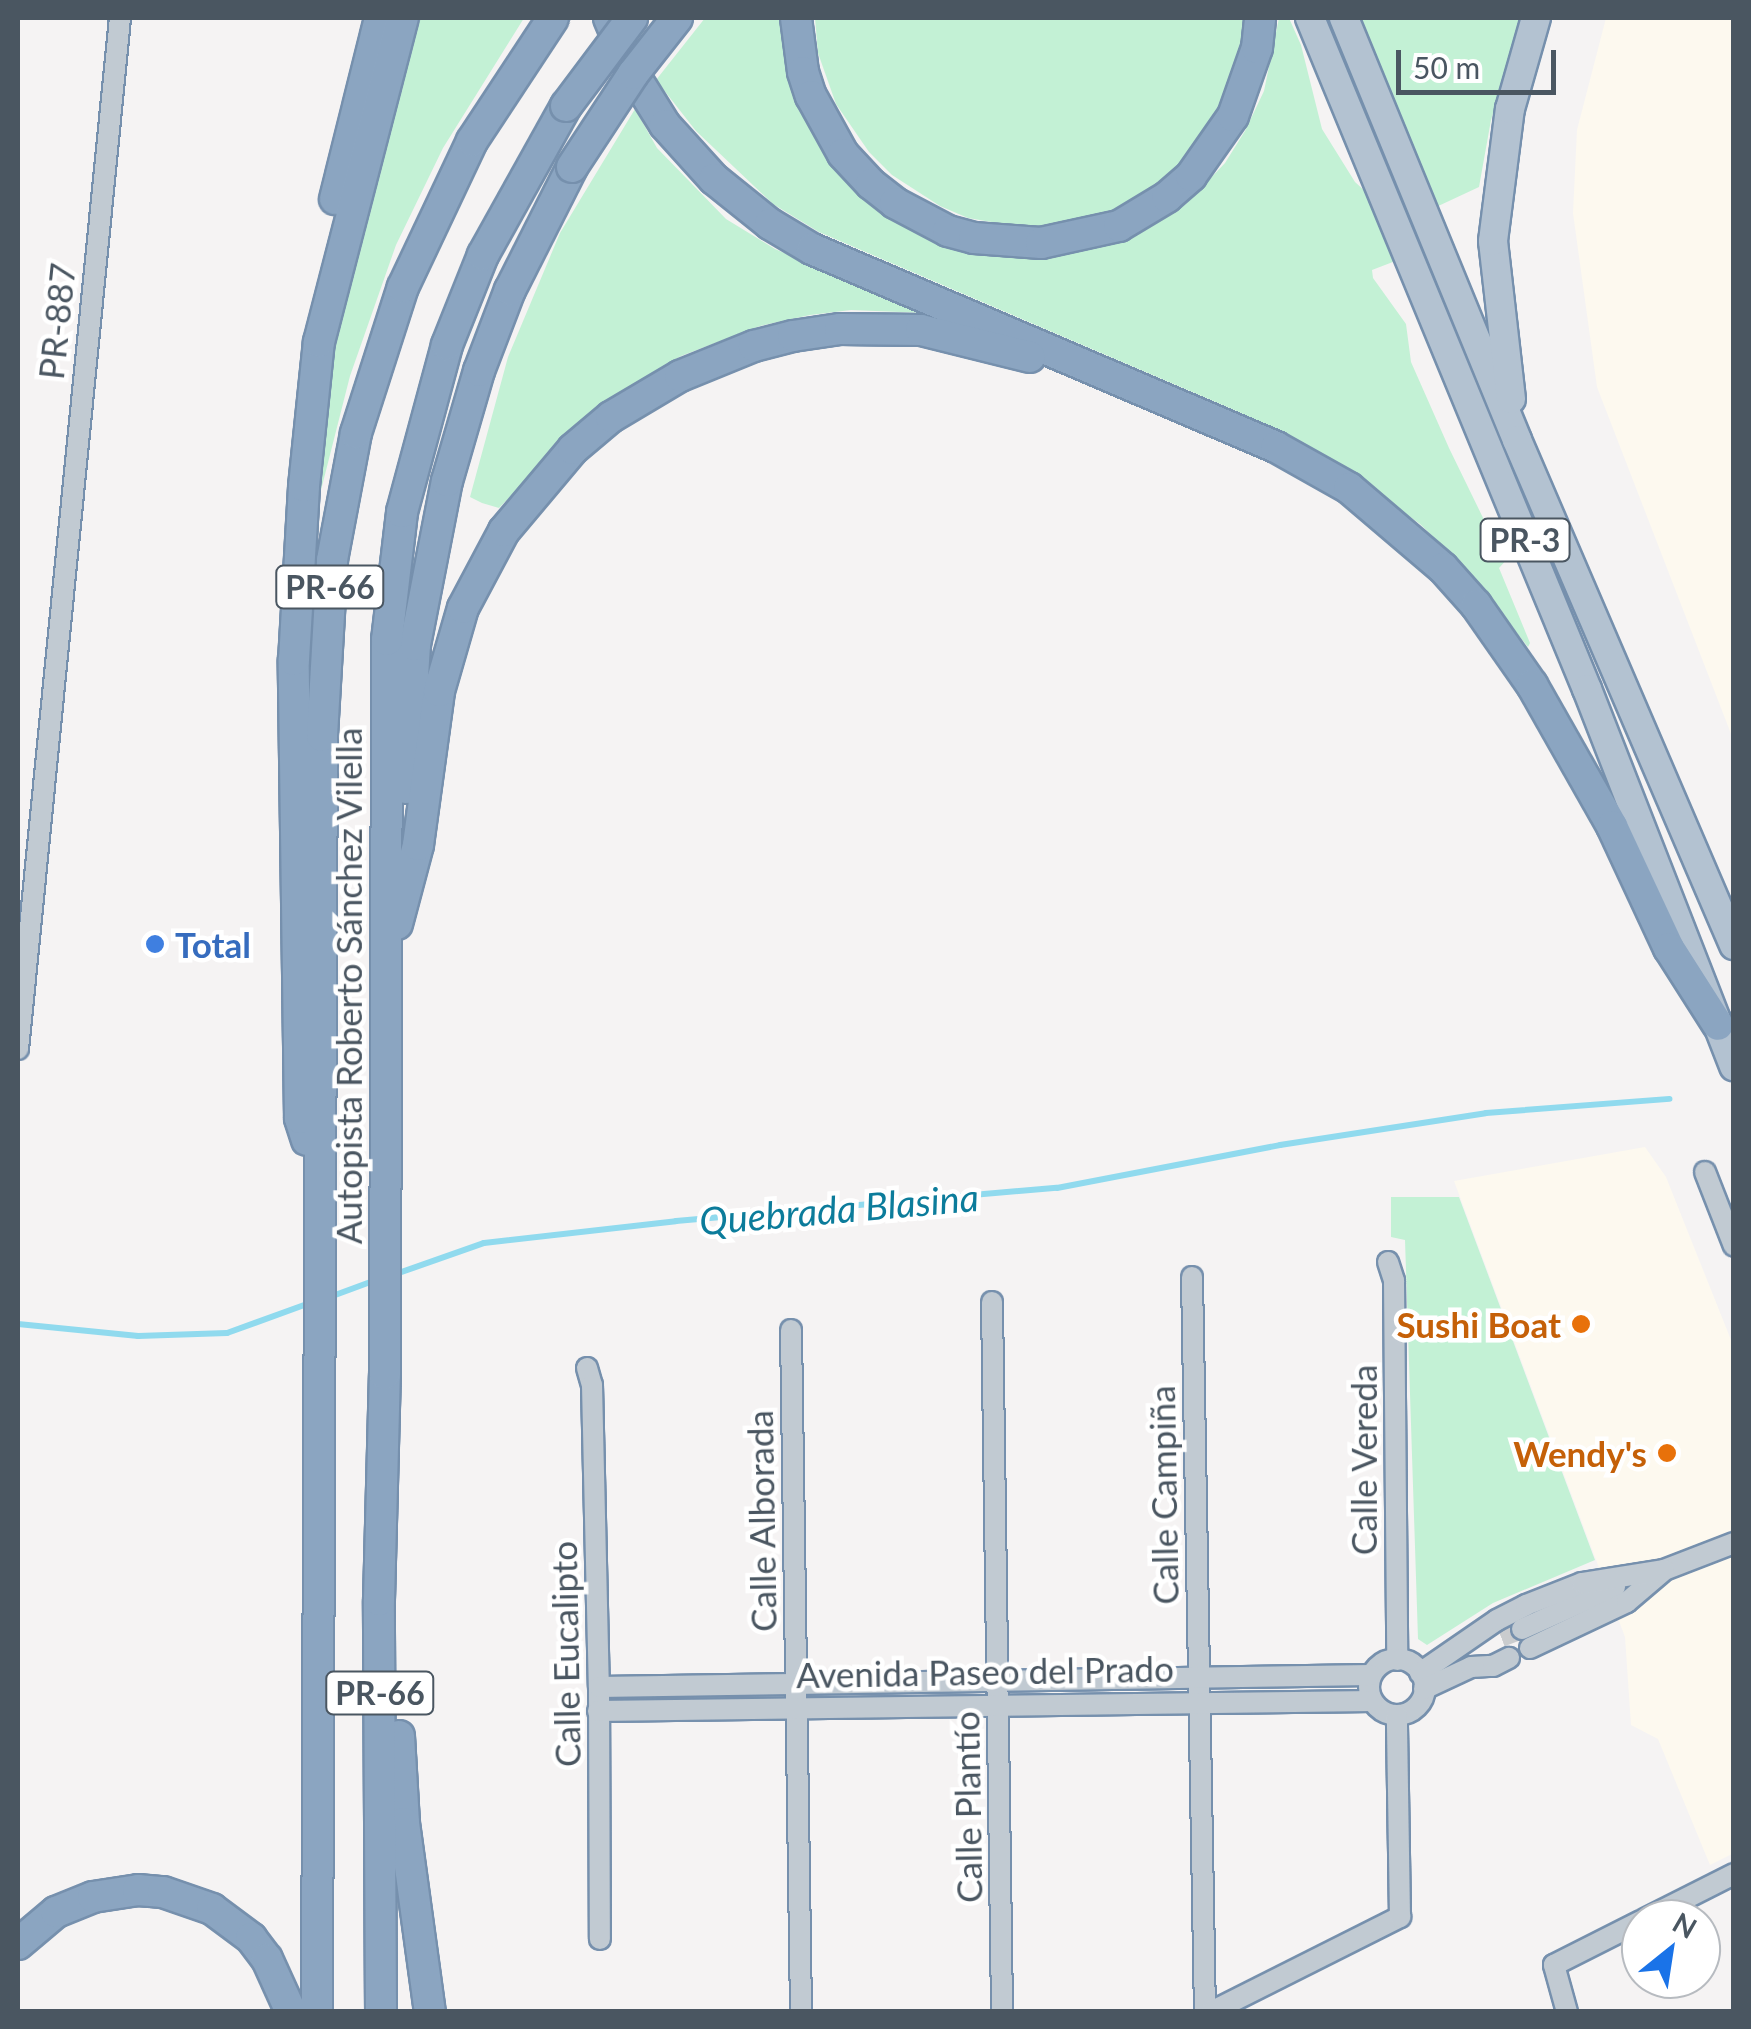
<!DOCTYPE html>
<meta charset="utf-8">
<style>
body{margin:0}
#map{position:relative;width:1751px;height:2029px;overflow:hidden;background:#f5f3f3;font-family:Lato,sans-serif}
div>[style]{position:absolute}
.commercial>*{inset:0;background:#fdf9ef}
.green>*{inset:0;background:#c3f1d5}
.stream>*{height:6px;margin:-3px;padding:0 3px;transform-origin:3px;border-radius:3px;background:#90daee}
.minor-tunnel>*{height:20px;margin-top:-10px;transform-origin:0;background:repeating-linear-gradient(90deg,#caccce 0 20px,transparent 0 30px)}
.roads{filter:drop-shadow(2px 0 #7690ad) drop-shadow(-2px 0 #7690ad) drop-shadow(0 2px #7690ad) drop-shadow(0 -2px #7690ad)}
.minor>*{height:20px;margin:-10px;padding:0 10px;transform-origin:10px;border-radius:10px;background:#c1cad2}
.minor>.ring{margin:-10px;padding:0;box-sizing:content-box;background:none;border:20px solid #c1cad2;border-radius:50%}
.major>*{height:28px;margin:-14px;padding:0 14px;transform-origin:14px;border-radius:14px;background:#b3c2d1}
.highway>*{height:30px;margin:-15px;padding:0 15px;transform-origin:15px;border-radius:15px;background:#8ba5c1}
.bridges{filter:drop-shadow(2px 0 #7690ad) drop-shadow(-2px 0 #7690ad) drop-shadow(0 2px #7690ad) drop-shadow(0 -2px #7690ad)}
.highway-bridge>*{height:30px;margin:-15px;padding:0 15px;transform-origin:15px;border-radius:15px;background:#8ba5c1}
.dots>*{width:28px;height:28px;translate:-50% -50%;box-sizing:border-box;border:5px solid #fff;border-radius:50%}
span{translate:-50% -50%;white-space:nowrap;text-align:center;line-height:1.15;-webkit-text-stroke:9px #fff;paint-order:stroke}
.shield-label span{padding:2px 8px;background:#fff;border:2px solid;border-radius:8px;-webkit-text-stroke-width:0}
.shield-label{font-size:32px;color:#4a5661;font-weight:700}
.street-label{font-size:35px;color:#4a5661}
.shop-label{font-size:35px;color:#366cbe;font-weight:700}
.left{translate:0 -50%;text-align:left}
.food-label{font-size:35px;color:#c56008;font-weight:700}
.right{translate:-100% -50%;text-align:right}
.water-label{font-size:38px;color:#0c7c9b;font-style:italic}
.frame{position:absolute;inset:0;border:20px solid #4a5661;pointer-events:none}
.north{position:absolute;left:1621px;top:1899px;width:100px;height:100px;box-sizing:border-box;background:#fff;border:2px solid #b7bbc0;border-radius:50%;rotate:30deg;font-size:28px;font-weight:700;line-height:40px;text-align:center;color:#4a5661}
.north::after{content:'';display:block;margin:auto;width:35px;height:45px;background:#1a73e8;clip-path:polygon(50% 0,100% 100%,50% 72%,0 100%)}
.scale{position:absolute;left:1396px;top:50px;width:160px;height:45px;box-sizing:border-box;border:5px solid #4a5661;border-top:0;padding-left:12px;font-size:30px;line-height:35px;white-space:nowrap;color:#4a5661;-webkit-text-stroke:8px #fff;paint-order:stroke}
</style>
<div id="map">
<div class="commercial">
<i style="clip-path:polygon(1606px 18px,1733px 18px,1733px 739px,1597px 387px,1573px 213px,1577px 130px)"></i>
<i style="clip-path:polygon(1645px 1147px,1666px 1177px,1733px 1345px,1734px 1853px,1710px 1865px,1658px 1739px,1631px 1725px,1625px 1637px,1454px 1181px)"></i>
</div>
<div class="green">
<i style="clip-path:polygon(418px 18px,524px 18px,443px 148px,396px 245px,350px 376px,318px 502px,336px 326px)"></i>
<i style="clip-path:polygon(705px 18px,782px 18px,790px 71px,818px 137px,980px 252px,1016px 257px,1052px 256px,1124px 240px,1186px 204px,1225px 163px,1245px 131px,1264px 91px,1279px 18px,1289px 18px,1301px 45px,1322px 129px,1355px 182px,1378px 203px,1398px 260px,1372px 270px,1373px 278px,1406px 324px,1411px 362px,1449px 448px,1487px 526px,1505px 545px,1509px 557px,1499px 568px,1530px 643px,1528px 647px,1462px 564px,1420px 524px,1324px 455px,1239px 412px,819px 232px,773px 204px,696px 131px,656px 80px)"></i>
<i style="clip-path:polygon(815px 18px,1247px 18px,1245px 43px,1227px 99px,1172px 178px,1130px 204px,1101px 216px,1054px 226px,1021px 227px,968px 218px,940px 206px,892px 175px,869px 152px,836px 104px,818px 53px)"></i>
<i style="clip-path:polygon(1357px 18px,1522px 18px,1491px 120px,1479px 187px,1434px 208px)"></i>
<i style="clip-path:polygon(635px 109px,657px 148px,726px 219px,775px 249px,924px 313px,851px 310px,810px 315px,760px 326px,681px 356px,600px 404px,499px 508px,482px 503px,470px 497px,508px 357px,560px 233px)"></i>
<i style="clip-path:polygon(1391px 1197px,1459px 1197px,1595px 1560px,1493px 1603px,1427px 1645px,1418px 1639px,1405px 1240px,1391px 1237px)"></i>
</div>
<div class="stream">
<i style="left:393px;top:1275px;width:96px;rotate:-19.4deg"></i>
<i style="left:484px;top:1243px;width:193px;rotate:-6.5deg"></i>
<i style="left:676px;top:1221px;width:382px;rotate:-5deg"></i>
<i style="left:1057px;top:1188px;width:227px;rotate:-10.9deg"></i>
<i style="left:1280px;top:1145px;width:208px;rotate:-8.8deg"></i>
<i style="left:1486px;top:1113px;width:184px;rotate:-4.4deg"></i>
<i style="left:327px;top:1298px;width:52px;rotate:-20.2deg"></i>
<i style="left:18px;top:1324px;width:121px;rotate:5.7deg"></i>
<i style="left:138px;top:1336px;width:89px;rotate:-1.9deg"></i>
<i style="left:227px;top:1333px;width:88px;rotate:-19.9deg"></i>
</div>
<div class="minor-tunnel">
<i style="left:1501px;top:1637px;width:22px;rotate:-21deg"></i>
</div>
<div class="roads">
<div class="minor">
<i style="left:18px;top:1049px;width:1036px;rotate:-84.35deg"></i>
<i style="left:1705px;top:1172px;width:79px;rotate:68.6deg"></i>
<i style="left:1388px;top:1262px;width:20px;rotate:72deg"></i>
<i style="left:1394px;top:1281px;width:379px;rotate:89.5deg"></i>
<i style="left:1192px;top:1277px;width:735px;rotate:88.99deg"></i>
<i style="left:992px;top:1302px;width:710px;rotate:89.19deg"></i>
<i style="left:791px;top:1330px;width:682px;rotate:89.16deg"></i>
<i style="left:587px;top:1368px;width:18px;rotate:74deg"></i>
<i style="left:592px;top:1385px;width:302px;rotate:88.7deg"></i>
<i style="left:599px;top:1687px;width:252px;rotate:89.8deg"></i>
<i style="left:1651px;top:1575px;width:89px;rotate:-21.1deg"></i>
<i style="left:1522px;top:1629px;width:102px;rotate:-24.3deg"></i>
<i style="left:1530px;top:1648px;width:107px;rotate:-25.4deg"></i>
<i style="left:1627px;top:1602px;width:46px;rotate:-40.6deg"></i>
<i class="ring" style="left:1369px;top:1659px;width:36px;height:36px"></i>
<i style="left:1420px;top:1673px;width:93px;rotate:-34.5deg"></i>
<i style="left:1497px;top:1620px;width:33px;rotate:-27deg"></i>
<i style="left:1526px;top:1605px;width:60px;rotate:-21.4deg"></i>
<i style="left:1582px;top:1583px;width:83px;rotate:-9deg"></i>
<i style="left:599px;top:1687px;width:772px;rotate:-0.89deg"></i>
<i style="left:1424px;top:1689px;width:52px;rotate:-25.1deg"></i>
<i style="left:1471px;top:1667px;width:22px;rotate:-3deg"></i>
<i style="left:1493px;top:1666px;width:18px;rotate:-27deg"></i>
<i style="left:598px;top:1711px;width:774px;rotate:-0.74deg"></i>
<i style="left:1645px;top:1919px;width:100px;rotate:-26.8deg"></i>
<i style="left:1211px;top:2012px;width:212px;rotate:-26.7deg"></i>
<i style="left:1400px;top:1917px;width:202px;rotate:-90.9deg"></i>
<i style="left:1567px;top:2012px;width:49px;rotate:-105.5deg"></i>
<i style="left:1554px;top:1965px;width:97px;rotate:-26.8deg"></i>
</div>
<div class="major">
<i style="left:1310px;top:18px;width:726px;rotate:67.57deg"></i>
<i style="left:1587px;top:689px;width:405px;rotate:68.7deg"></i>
<i style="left:1344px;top:18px;width:456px;rotate:67.7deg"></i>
<i style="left:1517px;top:440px;width:550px;rotate:66.75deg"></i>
<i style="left:1511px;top:399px;width:159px;rotate:-96.5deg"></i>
<i style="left:1493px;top:241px;width:133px;rotate:-82.7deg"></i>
<i style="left:1510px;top:109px;width:95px;rotate:-74.1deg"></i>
</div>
<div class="highway">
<i style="left:609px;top:18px;width:59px;rotate:66.9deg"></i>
<i style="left:632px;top:72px;width:62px;rotate:58.1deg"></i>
<i style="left:665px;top:125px;width:73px;rotate:47.8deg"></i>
<i style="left:714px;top:179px;width:72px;rotate:38.8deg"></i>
<i style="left:770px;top:224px;width:49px;rotate:30.8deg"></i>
<i style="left:812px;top:249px;width:504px;rotate:23.11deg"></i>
<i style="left:1276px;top:447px;width:84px;rotate:29.3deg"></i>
<i style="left:1349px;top:488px;width:123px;rotate:40.4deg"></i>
<i style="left:1443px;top:568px;width:50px;rotate:48.3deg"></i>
<i style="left:1476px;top:605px;width:98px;rotate:55deg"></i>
<i style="left:1532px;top:685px;width:162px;rotate:60.4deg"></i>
<i style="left:1612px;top:826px;width:135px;rotate:65deg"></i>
<i style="left:1669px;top:948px;width:91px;rotate:57.5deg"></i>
<i style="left:796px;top:18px;width:54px;rotate:82.6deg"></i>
<i style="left:803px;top:72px;width:25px;rotate:72deg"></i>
<i style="left:811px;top:96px;width:66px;rotate:61.1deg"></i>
<i style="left:843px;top:154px;width:41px;rotate:47deg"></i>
<i style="left:871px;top:184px;width:31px;rotate:38deg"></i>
<i style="left:895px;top:203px;width:60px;rotate:27.8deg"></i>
<i style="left:948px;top:231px;width:27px;rotate:15deg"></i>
<i style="left:974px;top:238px;width:67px;rotate:4.3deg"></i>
<i style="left:1041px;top:243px;width:80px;rotate:-12.3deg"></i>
<i style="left:1119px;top:226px;width:56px;rotate:-31.1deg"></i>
<i style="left:1167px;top:197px;width:32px;rotate:-41deg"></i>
<i style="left:1191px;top:176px;width:73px;rotate:-55deg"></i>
<i style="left:1233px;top:116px;width:72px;rotate:-70.6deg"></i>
<i style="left:1257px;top:48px;width:30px;rotate:-84deg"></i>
<i style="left:335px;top:199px;width:187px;rotate:-76deg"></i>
<i style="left:406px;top:788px;width:143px;rotate:-86.4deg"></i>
<i style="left:415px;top:645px;width:167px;rotate:-79deg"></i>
<i style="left:447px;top:481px;width:115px;rotate:-73.8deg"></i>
<i style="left:479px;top:371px;width:87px;rotate:-69.1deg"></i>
<i style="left:510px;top:290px;width:138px;rotate:-63.2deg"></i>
<i style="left:397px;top:924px;width:82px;rotate:-75.1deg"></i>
<i style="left:418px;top:845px;width:155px;rotate:-82.2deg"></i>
<i style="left:439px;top:691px;width:86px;rotate:-73.9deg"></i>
<i style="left:463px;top:608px;width:87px;rotate:-62deg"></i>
<i style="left:504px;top:531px;width:107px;rotate:-49.9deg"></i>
<i style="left:573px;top:449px;width:50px;rotate:-40.1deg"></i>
<i style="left:611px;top:417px;width:80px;rotate:-30.7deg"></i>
<i style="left:680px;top:376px;width:80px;rotate:-22.1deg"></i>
<i style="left:754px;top:346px;width:40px;rotate:-14.4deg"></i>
<i style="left:793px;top:336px;width:48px;rotate:-8.5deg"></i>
<i style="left:840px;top:329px;width:81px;rotate:0.7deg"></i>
<i style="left:921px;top:330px;width:112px;rotate:13.9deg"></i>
<i style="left:307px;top:1140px;width:23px;rotate:-108deg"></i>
<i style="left:300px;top:1118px;width:458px;rotate:-90.8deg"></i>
<i style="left:294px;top:660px;width:174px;rotate:-86.7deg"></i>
<i style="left:304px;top:486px;width:145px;rotate:-84.1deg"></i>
<i style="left:319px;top:342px;width:335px;rotate:-75.5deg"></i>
<i style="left:399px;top:1736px;width:87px;rotate:86.7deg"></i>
<i style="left:404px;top:1823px;width:191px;rotate:82.2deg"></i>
<i style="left:18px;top:1944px;width:50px;rotate:-40.1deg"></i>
<i style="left:56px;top:1912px;width:40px;rotate:-22deg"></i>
<i style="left:93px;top:1897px;width:46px;rotate:-8.8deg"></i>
<i style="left:138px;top:1890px;width:25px;rotate:5deg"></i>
<i style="left:163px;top:1892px;width:52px;rotate:19.1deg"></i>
<i style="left:212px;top:1909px;width:49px;rotate:36.6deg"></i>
<i style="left:251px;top:1938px;width:26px;rotate:53deg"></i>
<i style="left:267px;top:1959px;width:58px;rotate:65.6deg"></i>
<i style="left:317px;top:2012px;width:1276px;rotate:-89.78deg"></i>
<i style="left:322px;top:736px;width:176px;rotate:-86.7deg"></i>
<i style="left:332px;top:560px;width:129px;rotate:-79.3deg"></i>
<i style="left:356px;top:433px;width:153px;rotate:-72.2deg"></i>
<i style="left:403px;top:287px;width:161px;rotate:-64.7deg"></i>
<i style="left:472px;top:141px;width:147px;rotate:-56.6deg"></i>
<i style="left:381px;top:2012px;width:412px;rotate:-90.3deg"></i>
<i style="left:379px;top:1600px;width:226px;rotate:-88.5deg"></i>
<i style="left:385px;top:1374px;width:734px;rotate:-89.84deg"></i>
<i style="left:387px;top:640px;width:129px;rotate:-83.3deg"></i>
<i style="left:402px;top:512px;width:173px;rotate:-74.9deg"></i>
<i style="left:447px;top:345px;width:97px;rotate:-68.2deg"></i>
<i style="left:483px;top:255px;width:171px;rotate:-60.9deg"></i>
</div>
</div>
<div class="bridges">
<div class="highway-bridge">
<i style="left:566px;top:106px;width:110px;rotate:-53.1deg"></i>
<i style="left:572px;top:167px;width:111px;rotate:-56.7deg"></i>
<i style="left:633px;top:74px;width:71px;rotate:-51.8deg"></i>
</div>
</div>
<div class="dots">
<i style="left:155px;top:944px;background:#3f7fe0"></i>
<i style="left:1581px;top:1324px;background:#e8710a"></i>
<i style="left:1667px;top:1453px;background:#e8710a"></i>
</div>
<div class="shield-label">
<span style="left:1525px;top:540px">PR-3</span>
<span style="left:330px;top:587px">PR-66</span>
<span style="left:380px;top:1693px">PR-66</span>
</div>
<div class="street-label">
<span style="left:56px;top:321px;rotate:-84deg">PR-887</span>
<span style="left:348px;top:986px;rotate:-90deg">Autopista Roberto Sánchez Vilella</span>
<span style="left:1363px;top:1460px;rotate:-90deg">Calle Vereda</span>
<span style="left:1163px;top:1495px;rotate:-91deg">Calle Campiña</span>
<span style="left:761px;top:1521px;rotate:-91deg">Calle Alborada</span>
<span style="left:565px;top:1654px;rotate:-91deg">Calle Eucalipto</span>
<span style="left:985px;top:1671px;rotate:-1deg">Avenida Paseo del Prado</span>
<span style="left:967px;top:1807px;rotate:-91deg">Calle Plantío</span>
</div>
<div class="shop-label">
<span class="left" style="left:175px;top:944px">Total</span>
</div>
<div class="food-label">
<span class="right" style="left:1561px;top:1324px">Sushi Boat</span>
<span class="right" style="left:1647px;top:1453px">Wendy's</span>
</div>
<div class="water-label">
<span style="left:839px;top:1209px;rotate:-5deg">Quebrada Blasina</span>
</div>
<div class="frame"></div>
<div class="north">N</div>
<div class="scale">50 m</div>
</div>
